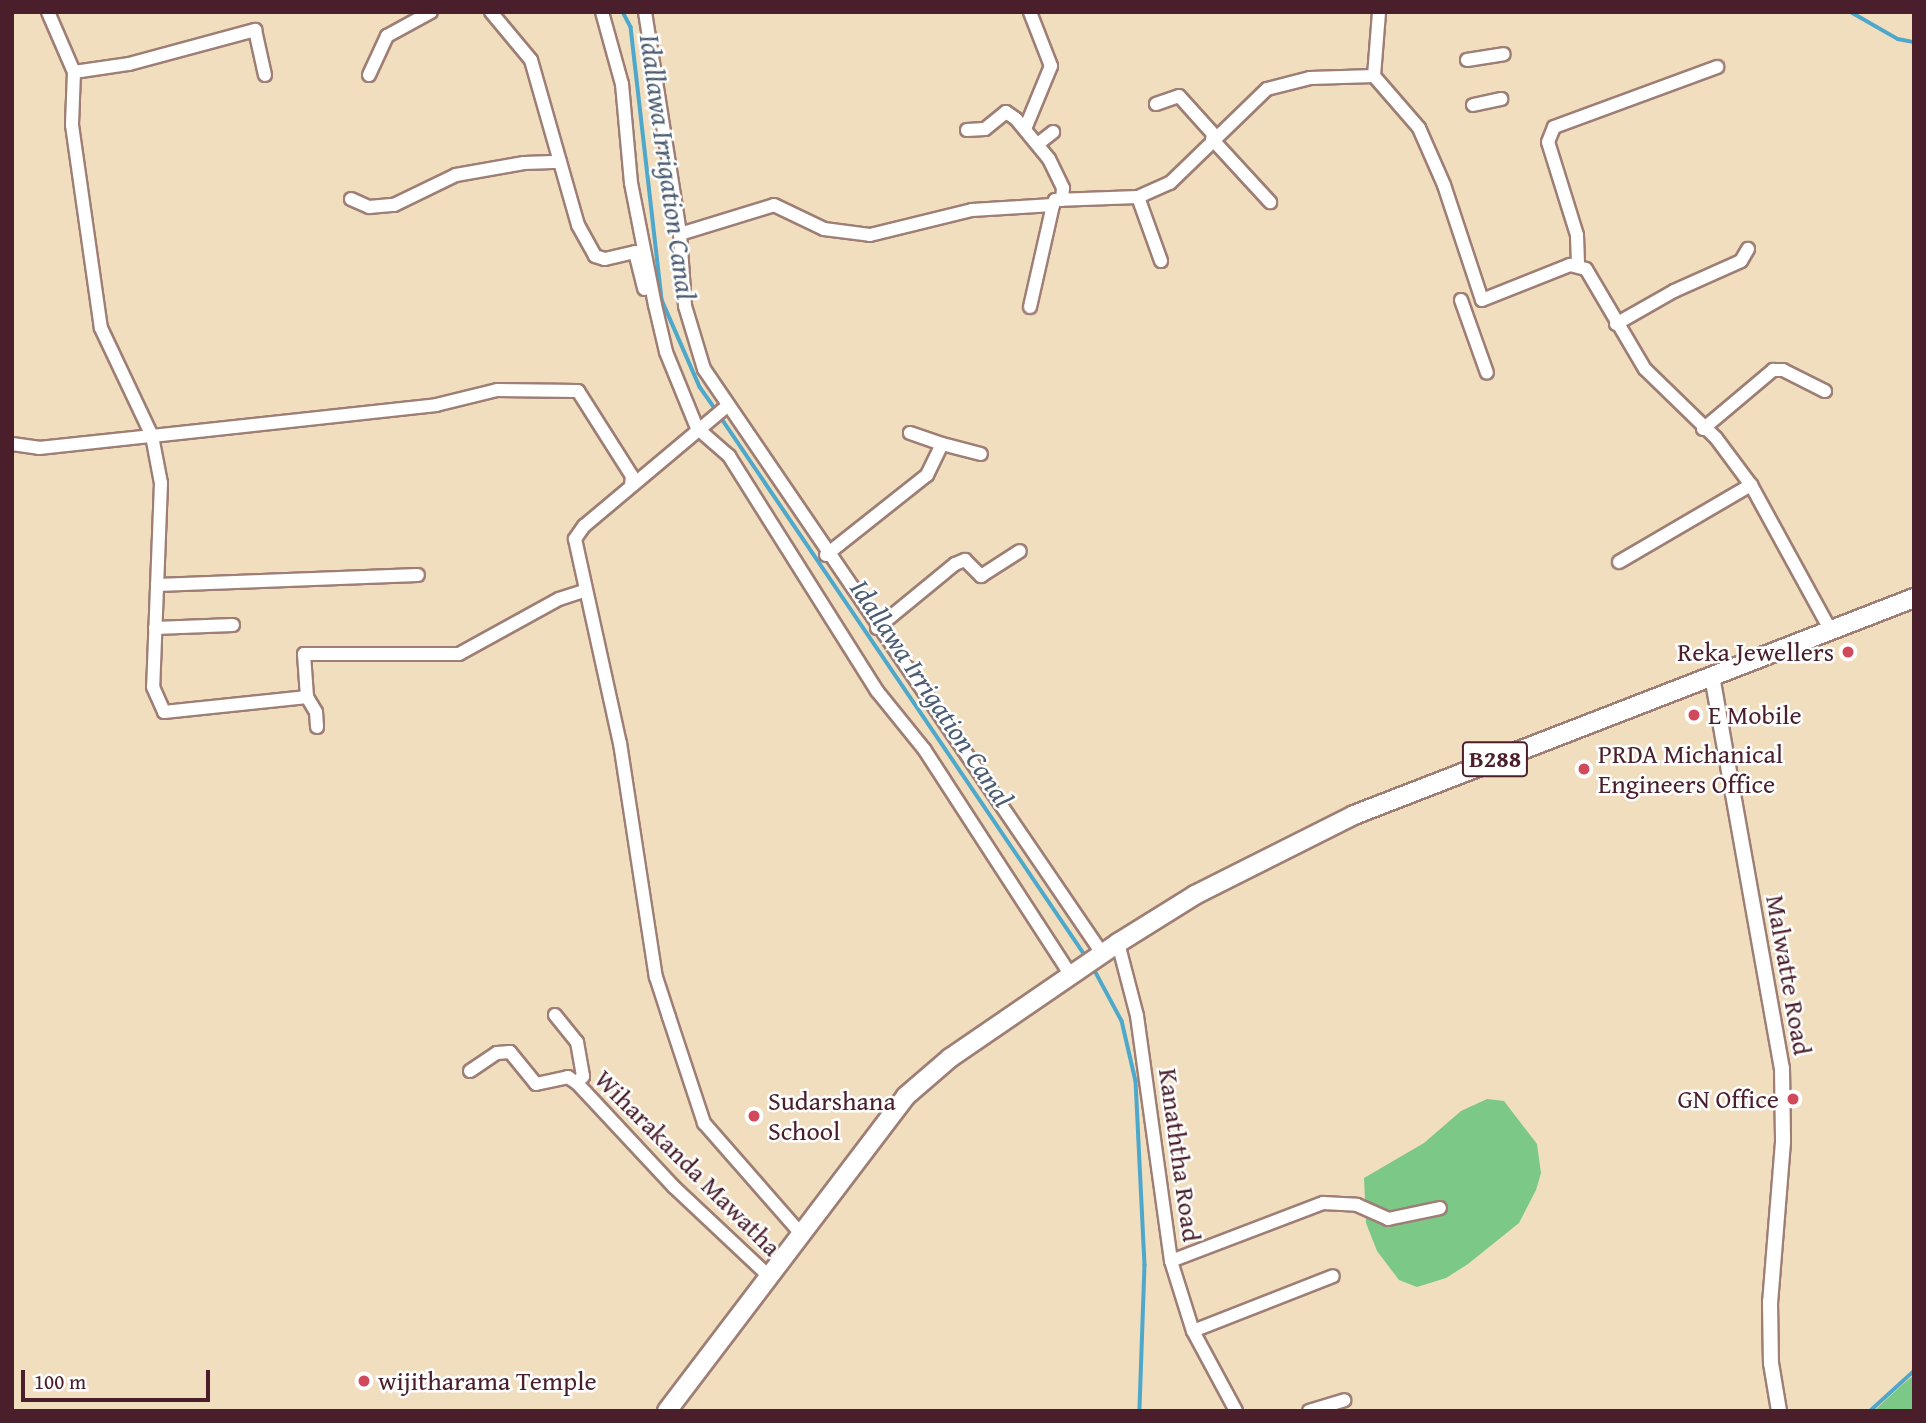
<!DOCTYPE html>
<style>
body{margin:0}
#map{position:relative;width:1926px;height:1423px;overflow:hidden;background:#f1debf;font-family:"Gentium Book Plus",serif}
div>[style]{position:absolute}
.green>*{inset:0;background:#7bc887}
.stream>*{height:3.5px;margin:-1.75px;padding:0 1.75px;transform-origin:1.75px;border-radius:1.75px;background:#4da8cb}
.roads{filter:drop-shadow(2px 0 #9e7e75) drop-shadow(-2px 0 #9e7e75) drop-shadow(0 2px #9e7e75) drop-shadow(0 -2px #9e7e75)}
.minor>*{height:12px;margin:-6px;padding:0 6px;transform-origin:6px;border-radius:6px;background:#fff}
.tertiary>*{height:14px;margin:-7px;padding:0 7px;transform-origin:7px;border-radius:7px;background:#fff}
.primary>*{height:18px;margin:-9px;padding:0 9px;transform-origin:9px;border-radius:9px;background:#fff}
.dots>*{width:19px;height:19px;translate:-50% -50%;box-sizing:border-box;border:4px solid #fff;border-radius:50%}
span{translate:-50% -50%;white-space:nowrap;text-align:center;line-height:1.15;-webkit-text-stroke:5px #fff;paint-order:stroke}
.shield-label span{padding:2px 5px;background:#fff;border:2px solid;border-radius:5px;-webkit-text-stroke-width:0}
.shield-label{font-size:24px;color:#4a1f2b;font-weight:700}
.poi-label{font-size:26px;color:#4a1f2b}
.right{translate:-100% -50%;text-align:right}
.left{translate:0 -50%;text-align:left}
.street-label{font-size:26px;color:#4a1f2b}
.water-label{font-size:28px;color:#4b5d73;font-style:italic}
.frame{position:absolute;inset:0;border:14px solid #4a1f2b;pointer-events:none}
.scale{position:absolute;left:21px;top:1370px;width:189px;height:32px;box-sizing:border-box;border:4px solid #4a1f2b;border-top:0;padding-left:9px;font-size:21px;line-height:24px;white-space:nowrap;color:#4a1f2b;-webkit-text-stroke:5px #fff;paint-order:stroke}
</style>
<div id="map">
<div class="green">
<i style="clip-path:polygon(1487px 1099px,1504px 1101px,1537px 1144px,1541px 1173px,1536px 1190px,1519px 1223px,1468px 1264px,1446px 1278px,1417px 1287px,1399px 1280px,1377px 1251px,1366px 1223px,1364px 1178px,1424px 1143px,1461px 1111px)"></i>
<i style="clip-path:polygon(1914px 1375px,1914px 1411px,1874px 1411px,1903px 1384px)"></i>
</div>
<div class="stream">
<i style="left:623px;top:12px;width:17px;rotate:62deg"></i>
<i style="left:631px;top:27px;width:275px;rotate:83.5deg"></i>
<i style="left:662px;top:300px;width:95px;rotate:66.4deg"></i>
<i style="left:700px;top:387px;width:28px;rotate:55deg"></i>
<i style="left:1851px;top:12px;width:54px;rotate:29.9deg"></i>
<i style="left:1898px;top:39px;width:16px;rotate:11deg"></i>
<i style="left:720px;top:416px;width:655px;rotate:55.9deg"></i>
<i style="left:1093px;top:967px;width:61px;rotate:61.8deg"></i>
<i style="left:1122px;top:1021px;width:62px;rotate:76.9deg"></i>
<i style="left:1136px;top:1081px;width:184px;rotate:87.2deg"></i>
<i style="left:1145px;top:1265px;width:146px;rotate:92deg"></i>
<i style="left:1870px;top:1411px;width:59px;rotate:-42.3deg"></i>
</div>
<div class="roads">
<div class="minor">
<i style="left:48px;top:12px;width:65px;rotate:66.6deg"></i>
<i style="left:74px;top:72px;width:53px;rotate:92.2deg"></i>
<i style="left:72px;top:125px;width:205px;rotate:81.9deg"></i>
<i style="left:101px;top:328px;width:119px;rotate:64.7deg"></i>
<i style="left:152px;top:436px;width:286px;rotate:-6.2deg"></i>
<i style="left:436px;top:405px;width:63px;rotate:-13.8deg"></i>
<i style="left:497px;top:390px;width:81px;rotate:0.7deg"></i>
<i style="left:578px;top:391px;width:101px;rotate:57.6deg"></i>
<i style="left:632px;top:476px;width:10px;rotate:96deg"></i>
<i style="left:491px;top:12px;width:62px;rotate:50.2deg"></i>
<i style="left:531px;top:60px;width:172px;rotate:74.1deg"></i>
<i style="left:578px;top:225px;width:35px;rotate:61deg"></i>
<i style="left:595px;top:256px;width:10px;rotate:17deg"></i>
<i style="left:605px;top:259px;width:31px;rotate:-13deg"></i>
<i style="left:635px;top:252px;width:38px;rotate:76deg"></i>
<i style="left:602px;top:12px;width:75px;rotate:74.5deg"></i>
<i style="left:622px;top:84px;width:99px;rotate:84.8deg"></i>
<i style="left:631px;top:183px;width:124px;rotate:78.9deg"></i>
<i style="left:655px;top:305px;width:48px;rotate:76.8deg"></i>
<i style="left:666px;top:352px;width:82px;rotate:67.8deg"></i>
<i style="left:697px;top:428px;width:43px;rotate:41.2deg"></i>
<i style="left:729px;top:456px;width:278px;rotate:57.8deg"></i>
<i style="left:877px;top:691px;width:75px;rotate:51deg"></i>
<i style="left:924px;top:749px;width:270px;rotate:57deg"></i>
<i style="left:645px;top:12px;width:225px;rotate:81deg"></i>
<i style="left:680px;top:234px;width:72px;rotate:86deg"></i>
<i style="left:685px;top:306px;width:66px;rotate:73.2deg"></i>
<i style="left:704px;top:369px;width:707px;rotate:55.73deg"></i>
<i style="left:1467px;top:60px;width:37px;rotate:-9deg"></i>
<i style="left:74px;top:72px;width:56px;rotate:-8.3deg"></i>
<i style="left:129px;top:64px;width:131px;rotate:-15.1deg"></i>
<i style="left:255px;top:30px;width:46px;rotate:77.5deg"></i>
<i style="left:369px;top:75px;width:43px;rotate:-65.2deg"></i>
<i style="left:387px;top:36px;width:50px;rotate:-28.6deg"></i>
<i style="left:1374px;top:76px;width:64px;rotate:-85.5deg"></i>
<i style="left:1156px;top:104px;width:24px;rotate:-19deg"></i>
<i style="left:1179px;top:96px;width:54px;rotate:48deg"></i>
<i style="left:1473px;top:105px;width:29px;rotate:-12deg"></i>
<i style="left:1025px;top:129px;width:68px;rotate:-67.6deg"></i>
<i style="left:1051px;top:66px;width:58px;rotate:-111.3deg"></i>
<i style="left:967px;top:130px;width:18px;rotate:-3deg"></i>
<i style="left:985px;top:129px;width:27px;rotate:-39deg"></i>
<i style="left:1006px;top:112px;width:12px;rotate:35deg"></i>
<i style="left:1016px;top:119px;width:52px;rotate:50.5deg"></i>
<i style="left:1049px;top:159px;width:32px;rotate:64deg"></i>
<i style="left:1063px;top:188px;width:12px;rotate:95deg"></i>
<i style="left:1212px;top:139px;width:86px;rotate:47.4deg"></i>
<i style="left:1039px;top:143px;width:18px;rotate:-38deg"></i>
<i style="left:1138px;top:197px;width:68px;rotate:70.2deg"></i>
<i style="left:351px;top:199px;width:20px;rotate:24deg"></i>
<i style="left:369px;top:207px;width:25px;rotate:-5deg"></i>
<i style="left:394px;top:205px;width:69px;rotate:-25.8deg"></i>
<i style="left:456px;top:175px;width:69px;rotate:-10deg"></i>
<i style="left:524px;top:163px;width:36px;rotate:-2deg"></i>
<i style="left:1053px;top:205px;width:5px;rotate:-68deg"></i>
<i style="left:1055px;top:200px;width:83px;rotate:-2.1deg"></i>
<i style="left:1138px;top:197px;width:35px;rotate:-24deg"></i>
<i style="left:1170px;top:183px;width:135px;rotate:-44.1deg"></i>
<i style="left:1267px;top:89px;width:44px;rotate:-14.3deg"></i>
<i style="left:1310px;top:78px;width:64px;rotate:-1.8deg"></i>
<i style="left:1374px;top:76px;width:69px;rotate:49.1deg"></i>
<i style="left:1419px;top:128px;width:62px;rotate:66.3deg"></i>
<i style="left:1444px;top:185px;width:121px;rotate:71.7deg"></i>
<i style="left:1482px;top:300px;width:95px;rotate:-21.7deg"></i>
<i style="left:1570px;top:265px;width:16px;rotate:14deg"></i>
<i style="left:1586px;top:269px;width:116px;rotate:59.5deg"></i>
<i style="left:1645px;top:369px;width:99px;rotate:44.2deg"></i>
<i style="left:1716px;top:438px;width:59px;rotate:53.3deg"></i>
<i style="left:1751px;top:485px;width:166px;rotate:61.3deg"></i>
<i style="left:680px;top:234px;width:98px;rotate:-17.1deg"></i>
<i style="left:774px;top:205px;width:55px;rotate:25.6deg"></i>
<i style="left:824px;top:229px;width:46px;rotate:7.4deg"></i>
<i style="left:870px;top:235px;width:105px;rotate:-13.8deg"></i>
<i style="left:972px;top:210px;width:81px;rotate:-3.5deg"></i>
<i style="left:1578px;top:264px;width:29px;rotate:-92deg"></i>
<i style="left:1577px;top:235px;width:97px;rotate:-107.3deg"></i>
<i style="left:1548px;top:142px;width:16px;rotate:-68deg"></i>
<i style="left:1554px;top:127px;width:174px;rotate:-20.2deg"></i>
<i style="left:1461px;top:300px;width:77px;rotate:70.4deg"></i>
<i style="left:1030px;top:307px;width:105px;rotate:-77.3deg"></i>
<i style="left:1616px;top:324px;width:67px;rotate:-29.6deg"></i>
<i style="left:1674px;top:291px;width:73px;rotate:-24.1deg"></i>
<i style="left:1741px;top:261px;width:14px;rotate:-60deg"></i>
<i style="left:726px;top:407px;width:185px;rotate:140deg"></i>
<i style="left:584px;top:526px;width:16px;rotate:125deg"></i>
<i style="left:575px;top:539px;width:209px;rotate:77.6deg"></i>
<i style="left:620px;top:743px;width:237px;rotate:81.3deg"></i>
<i style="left:656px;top:977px;width:42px;rotate:72deg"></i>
<i style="left:669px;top:1017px;width:112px;rotate:71.7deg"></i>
<i style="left:704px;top:1123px;width:149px;rotate:48.8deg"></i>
<i style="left:1703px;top:429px;width:92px;rotate:-40.1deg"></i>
<i style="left:1773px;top:370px;width:10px"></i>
<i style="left:1783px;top:370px;width:47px;rotate:26.6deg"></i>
<i style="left:12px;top:444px;width:27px;rotate:8deg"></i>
<i style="left:39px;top:448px;width:114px;rotate:-6.1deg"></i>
<i style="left:152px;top:436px;width:48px;rotate:79.2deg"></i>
<i style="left:161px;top:483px;width:204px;rotate:92.2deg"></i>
<i style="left:153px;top:687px;width:27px;rotate:66deg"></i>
<i style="left:164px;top:712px;width:144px;rotate:-6deg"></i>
<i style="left:307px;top:697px;width:43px;rotate:-94deg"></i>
<i style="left:304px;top:654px;width:155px"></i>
<i style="left:459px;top:654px;width:114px;rotate:-28.8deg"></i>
<i style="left:559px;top:599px;width:28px;rotate:-18deg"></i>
<i style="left:942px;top:444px;width:40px;rotate:14.4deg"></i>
<i style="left:826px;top:555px;width:129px;rotate:-38.4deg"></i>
<i style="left:927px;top:475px;width:34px;rotate:-64deg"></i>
<i style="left:942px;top:444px;width:34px;rotate:-161deg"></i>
<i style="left:1619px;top:562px;width:153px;rotate:-30.3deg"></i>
<i style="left:157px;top:585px;width:261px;rotate:-2.2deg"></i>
<i style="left:155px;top:628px;width:78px;rotate:-2.2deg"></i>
<i style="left:877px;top:628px;width:101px;rotate:-39.4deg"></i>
<i style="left:955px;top:564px;width:11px;rotate:-22deg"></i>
<i style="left:965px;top:560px;width:23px;rotate:45deg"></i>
<i style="left:981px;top:576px;width:46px;rotate:-32.7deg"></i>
<i style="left:307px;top:697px;width:17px;rotate:59deg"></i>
<i style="left:316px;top:712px;width:15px;rotate:86deg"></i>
<i style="left:1118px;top:943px;width:75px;rotate:75.4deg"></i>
<i style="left:1137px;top:1016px;width:247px;rotate:82.1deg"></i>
<i style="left:1171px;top:1261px;width:163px;rotate:-20.9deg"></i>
<i style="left:1323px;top:1203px;width:34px;rotate:3deg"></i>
<i style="left:1357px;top:1205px;width:34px;rotate:24deg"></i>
<i style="left:1388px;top:1219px;width:53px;rotate:-11.9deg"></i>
<i style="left:555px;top:1015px;width:35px;rotate:51deg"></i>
<i style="left:577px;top:1042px;width:35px;rotate:80deg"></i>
<i style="left:583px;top:1076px;width:9px;rotate:131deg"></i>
<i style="left:470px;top:1071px;width:32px;rotate:-34deg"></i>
<i style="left:497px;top:1053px;width:13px;rotate:-4deg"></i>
<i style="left:510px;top:1052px;width:41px;rotate:50.9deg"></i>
<i style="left:536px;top:1084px;width:33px;rotate:-12deg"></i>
<i style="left:568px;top:1077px;width:11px;rotate:34deg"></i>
<i style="left:577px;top:1083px;width:142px;rotate:47deg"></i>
<i style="left:674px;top:1187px;width:133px;rotate:43.2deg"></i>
<i style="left:1171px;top:1261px;width:73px;rotate:72.6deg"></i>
<i style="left:1193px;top:1331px;width:91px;rotate:61.7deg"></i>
<i style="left:1193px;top:1331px;width:150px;rotate:-21.4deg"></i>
<i style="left:1309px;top:1411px;width:37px;rotate:-17deg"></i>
</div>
<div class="tertiary">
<i style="left:1712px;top:676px;width:398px;rotate:79.9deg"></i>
<i style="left:1782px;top:1068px;width:74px;rotate:89.2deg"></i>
<i style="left:1783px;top:1142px;width:161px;rotate:94.6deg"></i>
<i style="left:1770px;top:1302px;width:61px;rotate:89.1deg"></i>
<i style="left:1771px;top:1363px;width:49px;rotate:80.5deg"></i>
</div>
<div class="primary">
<i style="left:667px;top:1411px;width:395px;rotate:-52.8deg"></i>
<i style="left:906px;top:1096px;width:58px;rotate:-40.8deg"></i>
<i style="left:950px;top:1058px;width:204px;rotate:-34.4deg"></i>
<i style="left:1118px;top:943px;width:91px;rotate:-31.9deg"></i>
<i style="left:1195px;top:895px;width:178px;rotate:-26.7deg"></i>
<i style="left:1354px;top:815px;width:601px;rotate:-21.18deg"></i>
</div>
</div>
<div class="dots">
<i style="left:1848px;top:652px;background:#d1495b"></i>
<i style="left:1694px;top:715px;background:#d1495b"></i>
<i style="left:1584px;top:769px;background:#d1495b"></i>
<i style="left:1793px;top:1099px;background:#d1495b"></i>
<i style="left:754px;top:1116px;background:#d1495b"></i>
<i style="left:364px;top:1381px;background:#d1495b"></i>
</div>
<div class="shield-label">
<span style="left:1495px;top:759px">B288</span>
</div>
<div class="poi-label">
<span class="right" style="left:1834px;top:652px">Reka Jewellers</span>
<span class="left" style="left:1708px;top:715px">E Mobile</span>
<span class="left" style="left:1598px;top:769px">PRDA Michanical<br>Engineers Office</span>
<span class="right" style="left:1779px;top:1099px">GN Office</span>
<span class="left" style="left:768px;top:1116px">Sudarshana<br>School</span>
<span class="left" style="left:378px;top:1381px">wijitharama Temple</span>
</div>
<div class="street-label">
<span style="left:1789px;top:975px;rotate:80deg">Malwatte Road</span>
<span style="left:1180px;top:1155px;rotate:82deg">Kanaththa Road</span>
<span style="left:688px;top:1163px;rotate:45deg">Wiharakanda Mawatha</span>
</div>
<div class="water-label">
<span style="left:668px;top:167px;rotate:82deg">Idallawa Irrigation Canal</span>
<span style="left:932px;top:693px;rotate:56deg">Idallawa Irrigation Canal</span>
</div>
<div class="frame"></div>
<div class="scale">100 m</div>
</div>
